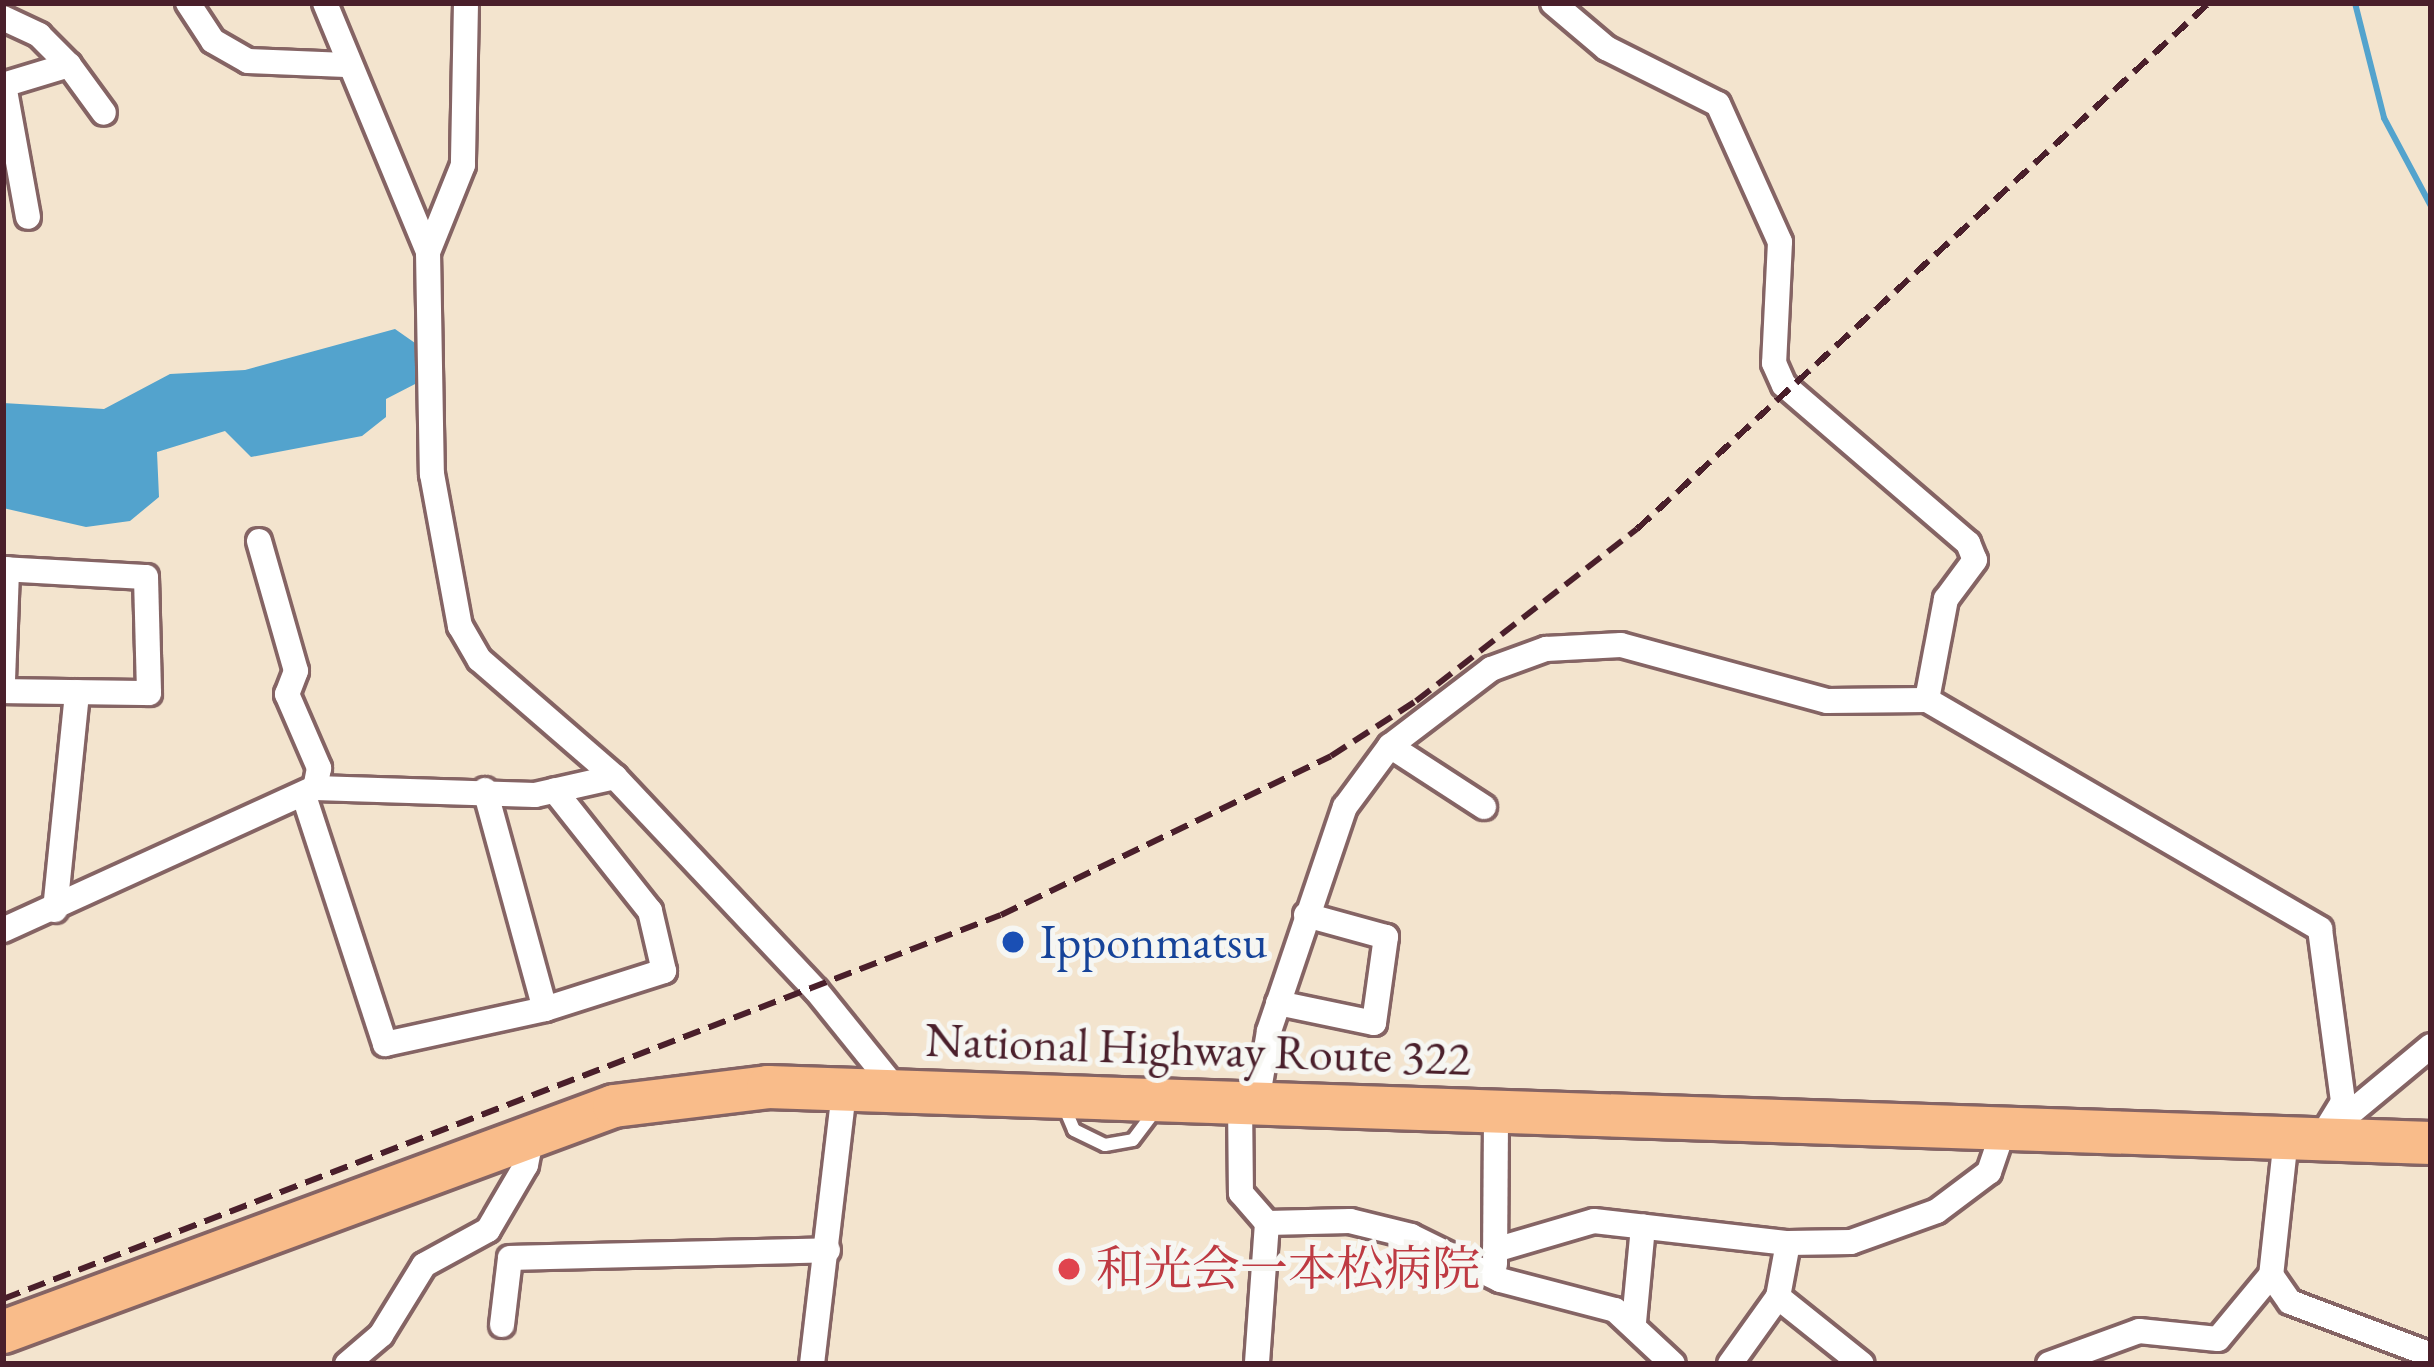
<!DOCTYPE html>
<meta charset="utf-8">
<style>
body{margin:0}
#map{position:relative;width:2434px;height:1367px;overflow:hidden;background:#f3e4ce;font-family:"EB Garamond","Noto Serif JP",serif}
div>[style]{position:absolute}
.water>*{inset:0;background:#53a3cd}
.stream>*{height:6px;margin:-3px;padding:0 3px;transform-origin:3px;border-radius:3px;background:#53a3cd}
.roads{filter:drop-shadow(3px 0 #856464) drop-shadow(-3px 0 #856464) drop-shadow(0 3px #856464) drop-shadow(0 -3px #856464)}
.lane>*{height:12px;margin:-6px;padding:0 6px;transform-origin:6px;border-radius:6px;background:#fff}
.street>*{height:24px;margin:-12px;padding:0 12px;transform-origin:12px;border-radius:12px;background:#fff}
.highway>*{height:42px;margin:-21px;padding:0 21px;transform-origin:21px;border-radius:21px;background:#f9bc8a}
.rail>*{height:6px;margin-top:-3px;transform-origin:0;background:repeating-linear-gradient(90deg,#4a1f2b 0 18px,transparent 0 27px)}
.dots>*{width:33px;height:33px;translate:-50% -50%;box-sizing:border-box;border:6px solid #f6f6f2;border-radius:50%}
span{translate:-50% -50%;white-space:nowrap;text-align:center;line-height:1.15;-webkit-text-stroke:10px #f6f6f2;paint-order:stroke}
.transit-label{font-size:48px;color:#164399}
.left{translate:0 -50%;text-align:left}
.street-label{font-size:48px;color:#4a1f2b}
.health-label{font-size:48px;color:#be3a42}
.frame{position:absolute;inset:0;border:6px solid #4a1f2b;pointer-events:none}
</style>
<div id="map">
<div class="water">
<i style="clip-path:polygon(395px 329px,415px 343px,419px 382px,386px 399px,386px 417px,362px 436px,251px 457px,225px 431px,157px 452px,159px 497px,130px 521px,86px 527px,3px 508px,3px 403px,104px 409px,170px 374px,245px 370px)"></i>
</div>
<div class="stream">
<i style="left:2355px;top:3px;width:119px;rotate:75.8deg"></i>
<i style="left:2384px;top:118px;width:100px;rotate:61.9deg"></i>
</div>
<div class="roads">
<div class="lane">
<i style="left:1063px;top:1104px;width:28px;rotate:67deg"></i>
<i style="left:1074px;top:1130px;width:34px;rotate:26deg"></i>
<i style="left:1105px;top:1145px;width:28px;rotate:-10deg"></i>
<i style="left:1133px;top:1140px;width:38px;rotate:-53deg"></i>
</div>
<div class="street">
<i style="left:188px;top:3px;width:45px;rotate:56.7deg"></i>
<i style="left:213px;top:41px;width:40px;rotate:29.7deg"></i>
<i style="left:248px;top:61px;width:98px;rotate:2.3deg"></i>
<i style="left:325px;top:3px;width:269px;rotate:67.5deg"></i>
<i style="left:466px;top:3px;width:162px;rotate:91.1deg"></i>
<i style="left:463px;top:165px;width:94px;rotate:111.9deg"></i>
<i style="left:428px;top:252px;width:222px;rotate:89deg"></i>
<i style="left:432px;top:474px;width:155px;rotate:79.6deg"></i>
<i style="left:460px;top:626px;width:39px;rotate:60deg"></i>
<i style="left:480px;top:660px;width:179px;rotate:40.9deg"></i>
<i style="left:615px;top:777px;width:293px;rotate:46.7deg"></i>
<i style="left:816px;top:990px;width:127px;rotate:51.1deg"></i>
<i style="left:1553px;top:3px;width:70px;rotate:40.3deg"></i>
<i style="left:1606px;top:48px;width:125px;rotate:26.6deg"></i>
<i style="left:1718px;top:104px;width:151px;rotate:65.8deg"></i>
<i style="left:1780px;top:242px;width:121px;rotate:92.8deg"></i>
<i style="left:1774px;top:363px;width:24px;rotate:66deg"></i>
<i style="left:1784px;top:385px;width:243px;rotate:40.7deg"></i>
<i style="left:1968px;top:543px;width:18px;rotate:68deg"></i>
<i style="left:1975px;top:560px;width:49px;rotate:126.6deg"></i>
<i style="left:1946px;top:599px;width:103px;rotate:100.7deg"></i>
<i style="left:1927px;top:700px;width:455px;rotate:30.2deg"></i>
<i style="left:2320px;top:929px;width:175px;rotate:82.4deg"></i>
<i style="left:2343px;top:1102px;width:42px;rotate:121.4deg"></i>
<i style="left:3px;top:18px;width:40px;rotate:25deg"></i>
<i style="left:39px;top:35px;width:42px;rotate:45deg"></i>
<i style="left:3px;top:85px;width:69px;rotate:-16.9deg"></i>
<i style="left:69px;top:65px;width:59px;rotate:53.9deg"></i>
<i style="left:4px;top:85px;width:134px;rotate:79.7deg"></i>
<i style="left:259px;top:541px;width:135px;rotate:74.1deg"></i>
<i style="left:296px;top:671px;width:25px;rotate:111deg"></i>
<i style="left:287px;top:694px;width:81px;rotate:66.6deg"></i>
<i style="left:319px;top:768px;width:20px;rotate:101deg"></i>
<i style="left:3px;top:569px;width:143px;rotate:3.2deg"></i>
<i style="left:146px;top:577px;width:116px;rotate:88.5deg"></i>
<i style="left:149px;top:693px;width:146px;rotate:-179.2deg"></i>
<i style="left:3px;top:680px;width:111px;rotate:-87.9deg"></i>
<i style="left:1390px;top:746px;width:112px;rotate:33deg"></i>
<i style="left:485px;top:790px;width:227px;rotate:74.7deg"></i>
<i style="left:304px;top:796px;width:261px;rotate:71.9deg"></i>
<i style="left:385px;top:1044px;width:164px;rotate:-12.3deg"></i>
<i style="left:545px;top:1009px;width:125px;rotate:-17.7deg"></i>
<i style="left:664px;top:971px;width:62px;rotate:-103.1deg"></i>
<i style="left:650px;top:911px;width:154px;rotate:-128.4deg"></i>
<i style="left:55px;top:910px;width:219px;rotate:-84.2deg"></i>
<i style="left:3px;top:930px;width:343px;rotate:-24.5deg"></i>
<i style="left:315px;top:788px;width:220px;rotate:1.8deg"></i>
<i style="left:535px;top:795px;width:82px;rotate:-12.7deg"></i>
<i style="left:1278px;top:1003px;width:98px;rotate:11.8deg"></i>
<i style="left:1374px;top:1023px;width:87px;rotate:-82.1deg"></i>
<i style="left:1386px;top:937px;width:83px;rotate:-164.6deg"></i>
<i style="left:1240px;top:1101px;width:92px;rotate:89.4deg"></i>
<i style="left:1241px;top:1193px;width:40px;rotate:49deg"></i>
<i style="left:1267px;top:1223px;width:141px;rotate:94.1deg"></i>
<i style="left:1257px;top:1102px;width:72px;rotate:-80.4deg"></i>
<i style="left:1269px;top:1031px;width:237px;rotate:-71.3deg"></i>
<i style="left:1345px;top:807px;width:76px;rotate:-53.6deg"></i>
<i style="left:1390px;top:746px;width:127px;rotate:-37.3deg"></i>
<i style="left:1491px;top:669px;width:59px;rotate:-20deg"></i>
<i style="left:1546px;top:649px;width:75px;rotate:-3.1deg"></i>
<i style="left:1621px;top:645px;width:213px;rotate:15.2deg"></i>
<i style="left:1827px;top:701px;width:100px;rotate:-0.6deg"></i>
<i style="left:2337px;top:1124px;width:122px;rotate:-39.7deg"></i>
<i style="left:2286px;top:1138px;width:138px;rotate:96.2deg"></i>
<i style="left:2271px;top:1275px;width:33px;rotate:55deg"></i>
<i style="left:2290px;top:1302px;width:151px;rotate:20.6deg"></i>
<i style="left:1267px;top:1223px;width:83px;rotate:-1.4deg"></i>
<i style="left:1350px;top:1221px;width:63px;rotate:13.8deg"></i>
<i style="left:1411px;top:1236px;width:99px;rotate:26.3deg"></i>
<i style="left:1500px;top:1280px;width:119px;rotate:14.6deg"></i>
<i style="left:1615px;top:1310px;width:79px;rotate:43deg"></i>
<i style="left:1788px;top:1243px;width:63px;rotate:-0.9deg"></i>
<i style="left:1851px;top:1242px;width:91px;rotate:-19.8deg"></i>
<i style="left:1937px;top:1211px;width:65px;rotate:-36.9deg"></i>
<i style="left:1989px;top:1172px;width:43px;rotate:-71.1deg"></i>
<i style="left:1495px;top:1250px;width:103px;rotate:-16.3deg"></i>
<i style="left:1594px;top:1221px;width:195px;rotate:6.5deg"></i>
<i style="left:1788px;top:1243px;width:55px;rotate:100.5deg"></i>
<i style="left:1495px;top:1264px;width:153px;rotate:-89.6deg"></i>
<i style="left:1634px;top:1322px;width:96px;rotate:-84.6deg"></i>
<i style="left:502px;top:1325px;width:67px;rotate:-83.2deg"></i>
<i style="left:510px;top:1258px;width:318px;rotate:-1.4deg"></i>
<i style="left:347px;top:1364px;width:45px;rotate:-40.5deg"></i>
<i style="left:381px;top:1335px;width:82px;rotate:-58.4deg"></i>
<i style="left:424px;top:1265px;width:73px;rotate:-28.7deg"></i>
<i style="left:488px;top:1230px;width:75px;rotate:-59.7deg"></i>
<i style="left:526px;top:1165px;width:32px;rotate:-79deg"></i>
<i style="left:812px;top:1364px;width:281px;rotate:-83.3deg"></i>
<i style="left:1730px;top:1364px;width:82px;rotate:-54.4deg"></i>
<i style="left:1778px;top:1297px;width:107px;rotate:38.6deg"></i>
<i style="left:2049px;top:1364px;width:96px;rotate:-20.1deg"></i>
<i style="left:2139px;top:1331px;width:79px;rotate:5.8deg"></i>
<i style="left:2218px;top:1339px;width:83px;rotate:-50.4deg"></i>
</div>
<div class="highway">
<i style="left:3px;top:1332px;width:651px;rotate:-20.3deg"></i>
<i style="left:614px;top:1106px;width:155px;rotate:-7deg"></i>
<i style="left:768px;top:1087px;width:1664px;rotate:1.93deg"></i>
</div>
</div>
<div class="rail">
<i style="left:3px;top:1299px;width:1069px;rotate:-21.05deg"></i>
<i style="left:1001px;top:915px;width:366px;rotate:-25.7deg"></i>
<i style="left:1331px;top:756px;width:101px;rotate:-32.9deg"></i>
<i style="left:1416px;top:701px;width:280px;rotate:-37.9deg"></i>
<i style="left:1637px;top:529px;width:777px;rotate:-42.6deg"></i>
</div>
<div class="dots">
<i style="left:1013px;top:942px;background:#1a4fb4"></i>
<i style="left:1069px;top:1269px;background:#e0444e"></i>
</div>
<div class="transit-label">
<span class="left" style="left:1040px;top:942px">Ipponmatsu</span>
</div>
<div class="street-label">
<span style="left:1198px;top:1049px;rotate:2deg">National Highway Route 322</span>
</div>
<div class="health-label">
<span class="left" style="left:1096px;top:1269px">和光会一本松病院</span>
</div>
<div class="frame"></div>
</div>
